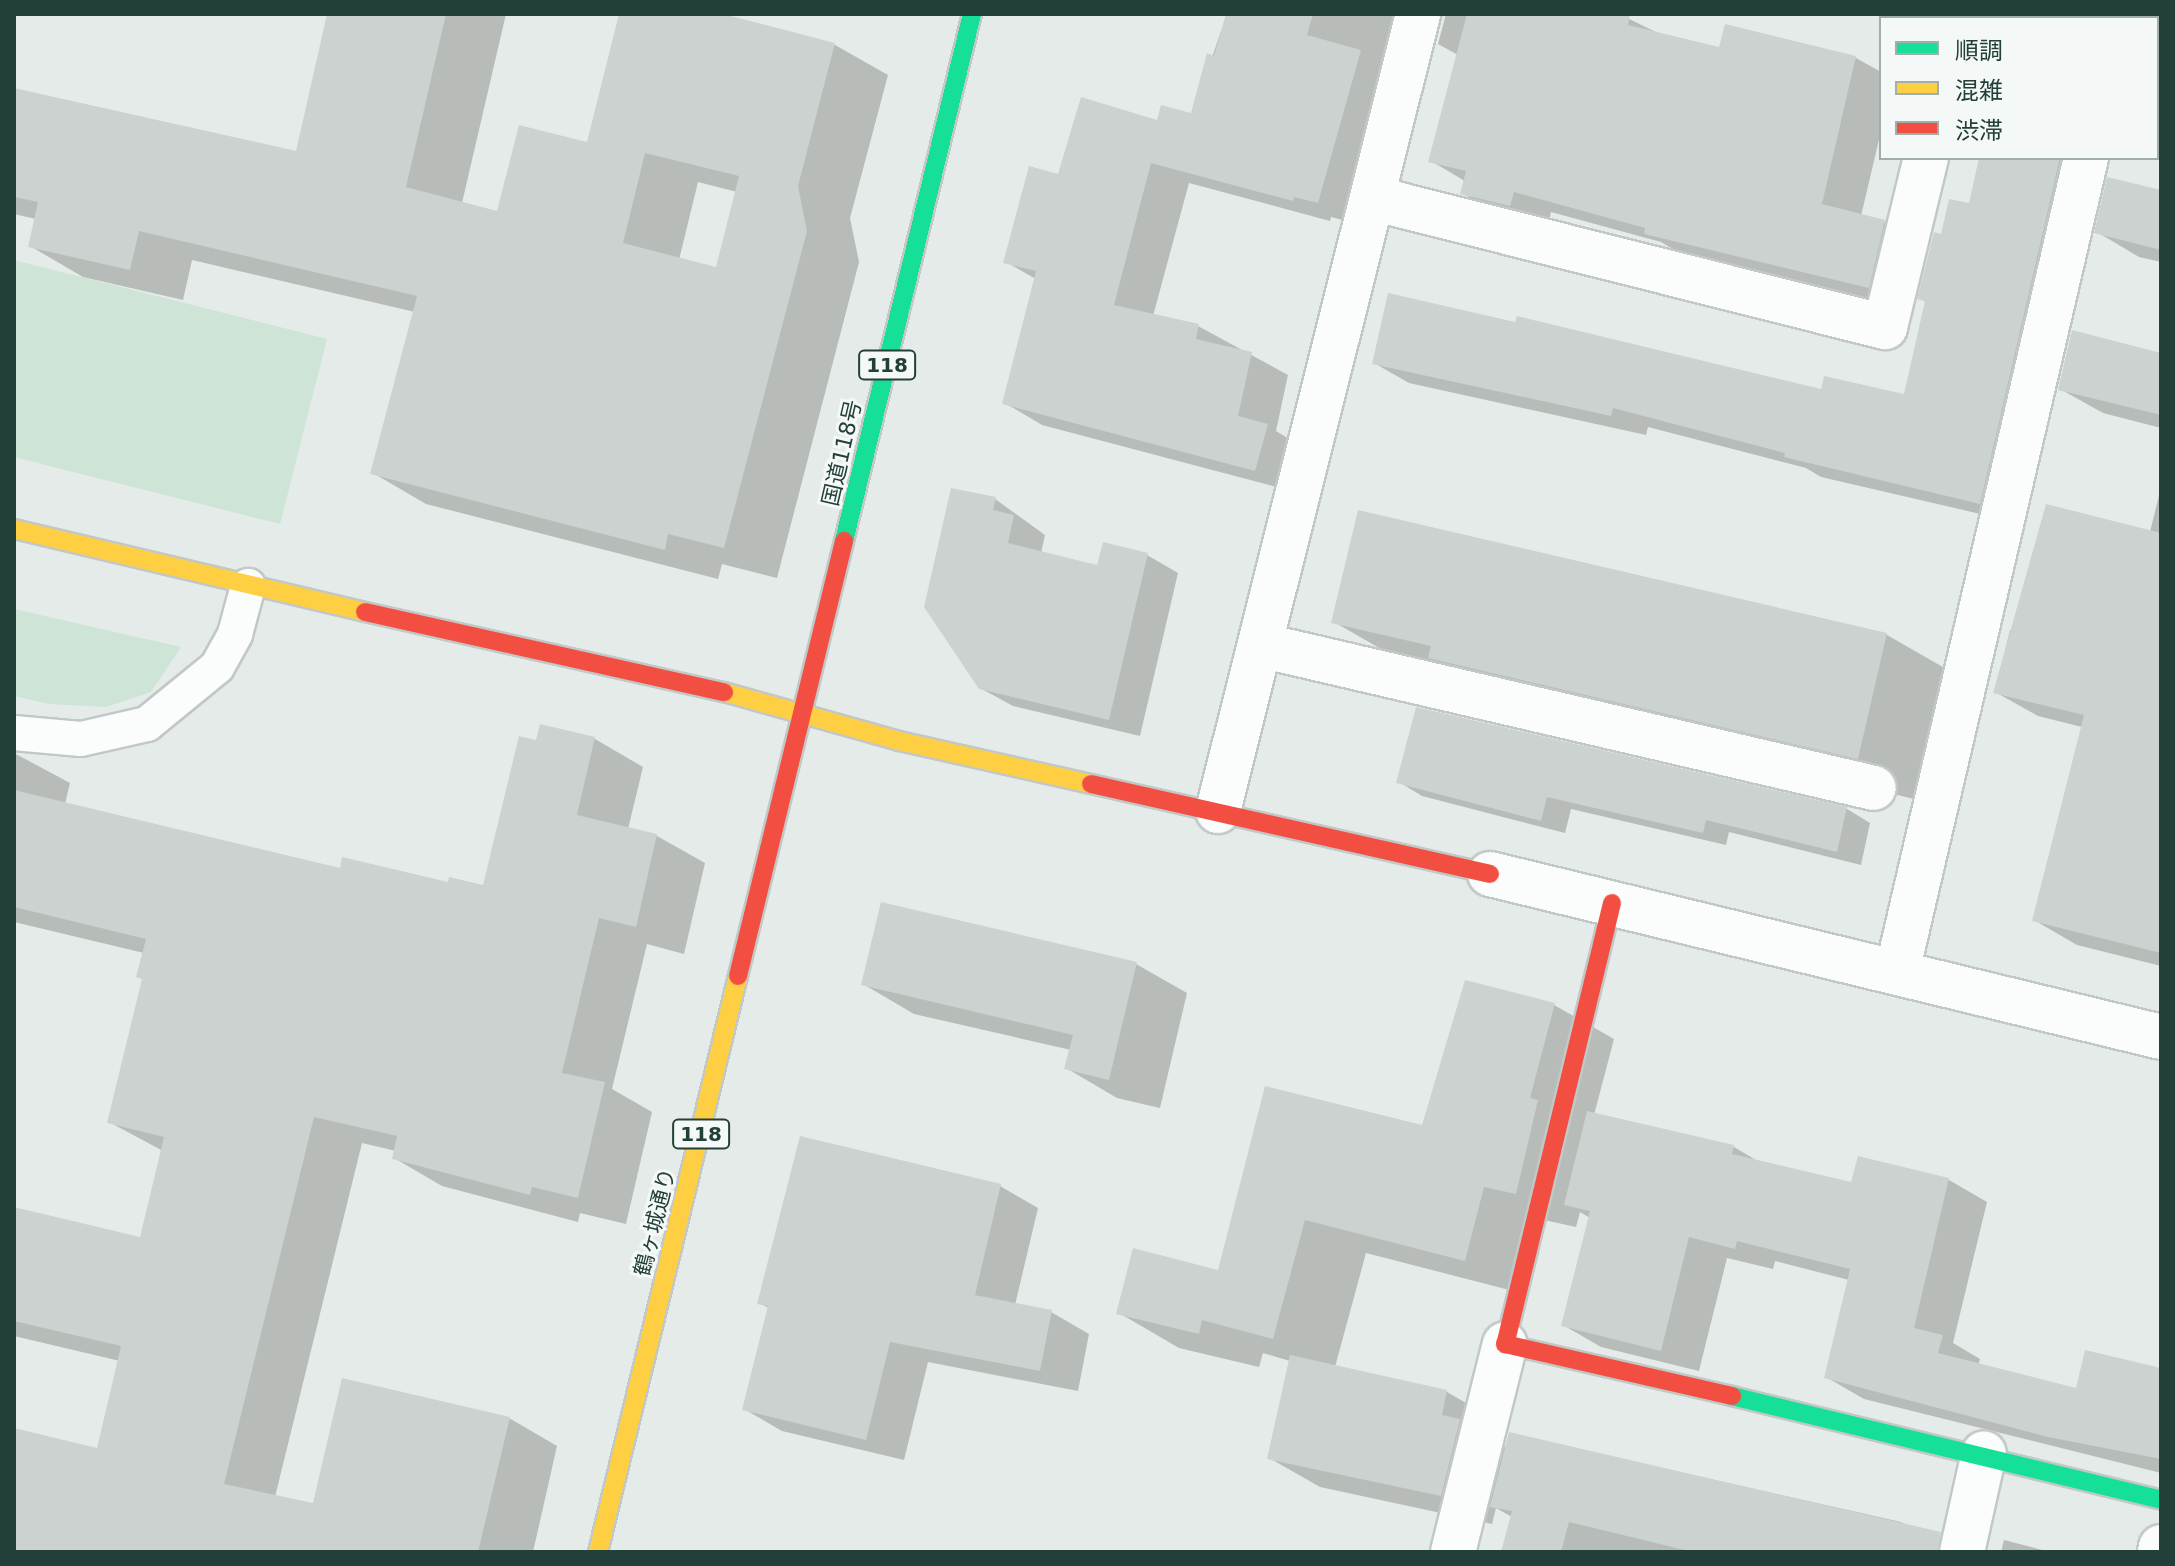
<!DOCTYPE html>
<meta charset="utf-8">
<style>
body{margin:0}
#map{position:relative;width:2175px;height:1566px;overflow:hidden;background:#e5ebe8;font-family:"DejaVu Sans","Noto Sans JP",sans-serif}
div>[style]{position:absolute}
.green>*{inset:0;background:#cee4d6}
.shadow>*{inset:0;background:#0003}
.building>*{inset:0;background:#ccd2d0}
.roads{filter:drop-shadow(2px 0 #c2c8c6) drop-shadow(-2px 0 #c2c8c6) drop-shadow(0 2px #c2c8c6) drop-shadow(0 -2px #c2c8c6)}
.lane>*{height:34px;margin:-17px;padding:0 17px;transform-origin:17px;border-radius:17px;background:#fbfcfc}
.street>*{height:44px;margin:-22px;padding:0 22px;transform-origin:22px;border-radius:22px;background:#fbfcfc}
.fast>*{height:18px;margin:-9px;padding:0 9px;transform-origin:9px;border-radius:9px;background:#16e098}
.slow>*{height:18px;margin:-9px;padding:0 9px;transform-origin:9px;border-radius:9px;background:#ffcf43}
.jam>*{height:18px;margin:-9px;padding:0 9px;transform-origin:9px;border-radius:9px;background:#f24e42}
span{translate:-50% -50%;white-space:nowrap;text-align:center;line-height:1.15;-webkit-text-stroke:6px #f4f9f7;paint-order:stroke}
.shield-label span{padding:2px 6px;background:#f4f9f7;border:2px solid;border-radius:6px;-webkit-text-stroke-width:0}
.shield-label{font-size:20px;color:#233f39;font-weight:700}
.street-label{font-size:22px;color:#233f39}
.frame{position:absolute;inset:0;border:16px solid #233f39;pointer-events:none}
.legend{position:absolute;left:1879px;top:16px;width:280px;height:144px;box-sizing:border-box;background:#f4f9f7;border:2px solid #a0afab;margin:0;padding:10px 14px;list-style:none;font-size:24px;color:#233f39}
.legend li{display:flex;align-items:center;gap:16px;height:40px}
.legend b{width:40px;border:2px solid #a0afab}
</style>
<div id="map">
<div class="green">
<i style="clip-path:polygon(14px 260px,327px 339px,280px 524px,14px 457px)"></i>
<i style="clip-path:polygon(14px 609px,181px 647px,151px 692px,106px 707px,49px 704px,14px 696px)"></i>
</div>
<div class="shadow">
<i style="clip-path:polygon(evenodd,330px 14px,506px 14px,462px 203px,499px 213px,588px 144px,621px 14px,714px 14px,835px 45px,888px 75px,850px 218px,859px 262px,777px 578px,722px 564px,718px 579px,426px 504px,373px 473px,415px 312px,192px 260px,183px 300px,83px 277px,30px 246px,36px 219px,14px 214px,14px 90px,297px 154px,330px 14px,698px 182px,737px 192px,717px 270px,679px 260px,698px 182px)"></i>
<i style="clip-path:polygon(1227px 14px,1445px 14px,1431px 29px,1355px 223px,1331px 217px,1330px 221px,1189px 183px,1153px 316px,1198px 326px,1288px 375px,1276px 431px,1304px 448px,1292px 491px,1042px 425px,1005px 403px,1036px 279px,1006px 262px,1059px 176px,1159px 122px,1192px 115px)"></i>
<i style="clip-path:polygon(1446px 14px,1619px 14px,1662px 35px,1721px 49px,1856px 58px,1881px 72px,1881px 131px,1861px 216px,1884px 222px,1922px 243px,1906px 308px,1683px 255px,1661px 242px,1551px 212px,1548px 226px,1500px 215px,1462px 193px,1465px 181px,1431px 161px,1458px 55px,1438px 44px)"></i>
<i style="clip-path:polygon(1993px 14px,2161px 14px,2161px 45px,2157px 18px,1992px 18px)"></i>
<i style="clip-path:polygon(1981px 158px,2103px 158px,2015px 522px,1821px 477px,1806px 468px,1648px 427px,1646px 435px,1409px 383px,1374px 363px,1906px 396px,1927px 303px,1920px 298px,1942px 236px,1970px 205px)"></i>
<i style="clip-path:polygon(2161px 192px,2161px 262px,2139px 257px,2097px 232px)"></i>
<i style="clip-path:polygon(2161px 355px,2161px 428px,2103px 413px,2060px 389px)"></i>
<i style="clip-path:polygon(2161px 487px,2161px 966px,2077px 945px,2034px 920px,2082px 727px,2038px 716px,1995px 692px,2010px 630px,2016px 632px,2150px 532px)"></i>
<i style="clip-path:polygon(995px 499px,1045px 535px,1041px 553px,1098px 567px,1147px 555px,1178px 573px,1140px 736px,1013px 706px,980px 688px,927px 607px)"></i>
<i style="clip-path:polygon(1359px 513px,1887px 635px,1969px 682px,1940px 805px,1512px 705px,1416px 669px,1334px 622px)"></i>
<i style="clip-path:polygon(1417px 709px,1847px 809px,1870px 823px,1861px 865px,1729px 832px,1726px 845px,1571px 809px,1565px 833px,1422px 796px,1399px 782px)"></i>
<i style="clip-path:polygon(541px 727px,595px 739px,643px 767px,628px 829px,657px 836px,705px 863px,684px 954px,647px 944px,612px 1089px,652px 1112px,626px 1224px,580px 1213px,578px 1222px,442px 1186px,394px 1158px,396px 1151px,362px 1143px,275px 1497px,314px 1506px,509px 1418px,557px 1446px,533px 1552px,14px 1552px,14px 1430px,99px 1450px,120px 1361px,14px 1336px,14px 1209px,142px 1239px,163px 1151px,109px 1122px,144px 980px,144px 953px,14px 922px,14px 753px,70px 783px,65px 804px,341px 870px,485px 887px)"></i>
<i style="clip-path:polygon(1136px 964px,1187px 993px,1160px 1108px,1117px 1098px,1066px 1068px,1071px 1050px,914px 1014px,863px 984px)"></i>
<i style="clip-path:polygon(1554px 1005px,1614px 1039px,1594px 1115px,1734px 1147px,1761px 1163px,1853px 1184px,1859px 1158px,1949px 1180px,1987px 1202px,1953px 1343px,1980px 1359px,1978px 1366px,2077px 1391px,2161px 1370px,2161px 1473px,1864px 1399px,1826px 1377px,1849px 1280px,1775px 1261px,1773px 1269px,1727px 1258px,1699px 1371px,1601px 1347px,1563px 1325px,1590px 1218px,1580px 1212px,1576px 1227px,1544px 1220px,1525px 1294px,1366px 1253px,1335px 1367px,1447px 1392px,1497px 1421px,1493px 1441px,1507px 1448px,1510px 1434px,1901px 1522px,1944px 1552px,1503px 1552px,1512px 1517px,1496px 1508px,1492px 1524px,1320px 1487px,1269px 1458px,1290px 1361px,1263px 1353px,1259px 1367px,1179px 1348px,1119px 1313px,1219px 1272px,1424px 1128px)"></i>
<i style="clip-path:polygon(1000px 1186px,1038px 1208px,1015px 1305px,1051px 1312px,1089px 1334px,1078px 1391px,928px 1362px,904px 1460px,782px 1431px,744px 1409px,769px 1308px,759px 1303px)"></i>
<i style="clip-path:polygon(2004px 1540px,2050px 1552px,2001px 1552px)"></i>
</div>
<div class="building">
<i style="clip-path:polygon(evenodd,327px 14px,446px 14px,406px 187px,497px 211px,519px 125px,587px 142px,619px 14px,723px 14px,835px 43px,798px 186px,807px 231px,724px 548px,668px 534px,665px 550px,370px 474px,417px 296px,139px 231px,130px 270px,28px 247px,38px 202px,14px 197px,14px 88px,296px 151px,327px 14px,645px 153px,739px 176px,716px 267px,623px 243px,645px 153px)"></i>
<i style="clip-path:polygon(1226px 14px,1313px 14px,1307px 35px,1361px 50px,1318px 203px,1294px 197px,1293px 201px,1151px 163px,1114px 305px,1199px 324px,1196px 339px,1252px 352px,1238px 416px,1268px 424px,1255px 471px,1002px 404px,1036px 271px,1003px 263px,1029px 166px,1058px 174px,1081px 97px,1157px 120px,1161px 105px,1191px 113px,1207px 53px,1214px 56px)"></i>
<i style="clip-path:polygon(1467px 14px,1630px 14px,1628px 25px,1719px 47px,1725px 24px,1856px 56px,1822px 204px,1885px 220px,1869px 288px,1644px 234px,1645px 228px,1514px 192px,1510px 206px,1460px 194px,1466px 171px,1428px 162px)"></i>
<i style="clip-path:polygon(1979px 158px,2060px 158px,1980px 504px,1784px 457px,1785px 453px,1613px 408px,1611px 416px,1372px 364px,1388px 293px,1515px 322px,1517px 316px,1821px 389px,1824px 376px,1904px 394px,1925px 301px,1917px 299px,1934px 232px,1941px 234px,1949px 199px,1969px 203px)"></i>
<i style="clip-path:polygon(2107px 177px,2161px 190px,2161px 250px,2094px 233px)"></i>
<i style="clip-path:polygon(2072px 330px,2161px 353px,2161px 415px,2058px 390px)"></i>
<i style="clip-path:polygon(951px 488px,996px 497px,993px 510px,1014px 515px,1008px 543px,1097px 565px,1103px 542px,1148px 553px,1109px 720px,979px 689px,924px 607px)"></i>
<i style="clip-path:polygon(2046px 504px,2161px 533px,2161px 953px,2032px 921px,2084px 715px,1993px 693px)"></i>
<i style="clip-path:polygon(1358px 510px,1887px 633px,1858px 759px,1428px 658px,1431px 646px,1331px 623px)"></i>
<i style="clip-path:polygon(1416px 707px,1847px 807px,1837px 852px,1706px 820px,1703px 833px,1547px 797px,1541px 821px,1396px 783px)"></i>
<i style="clip-path:polygon(540px 724px,595px 737px,577px 815px,657px 834px,636px 927px,599px 918px,562px 1073px,605px 1082px,578px 1198px,532px 1187px,530px 1195px,392px 1159px,397px 1136px,314px 1117px,224px 1484px,313px 1503px,342px 1378px,510px 1417px,478px 1552px,14px 1552px,14px 1428px,97px 1448px,121px 1346px,14px 1321px,14px 1207px,140px 1237px,164px 1137px,107px 1123px,142px 979px,136px 977px,146px 939px,14px 907px,14px 790px,340px 868px,342px 857px,448px 882px,449px 877px,483px 885px,519px 736px,536px 740px)"></i>
<i style="clip-path:polygon(881px 902px,1137px 962px,1109px 1080px,1064px 1069px,1073px 1035px,861px 985px)"></i>
<i style="clip-path:polygon(1465px 980px,1555px 1003px,1530px 1098px,1538px 1100px,1516px 1194px,1484px 1187px,1465px 1261px,1305px 1220px,1273px 1339px,1202px 1320px,1199px 1334px,1116px 1314px,1133px 1248px,1218px 1270px,1265px 1086px,1422px 1125px)"></i>
<i style="clip-path:polygon(1587px 1111px,1734px 1145px,1732px 1154px,1851px 1182px,1858px 1156px,1949px 1178px,1914px 1328px,1943px 1335px,1938px 1353px,2076px 1388px,2085px 1350px,2161px 1368px,2161px 1459px,2048px 1437px,1824px 1378px,1850px 1269px,1737px 1241px,1735px 1249px,1689px 1237px,1661px 1351px,1561px 1326px,1590px 1211px,1564px 1205px)"></i>
<i style="clip-path:polygon(800px 1136px,1001px 1184px,975px 1295px,1052px 1310px,1040px 1371px,890px 1342px,866px 1440px,742px 1410px,768px 1306px,757px 1304px)"></i>
<i style="clip-path:polygon(1290px 1355px,1447px 1390px,1442px 1415px,1460px 1419px,1441px 1496px,1267px 1459px)"></i>
<i style="clip-path:polygon(1509px 1432px,1941px 1532px,1938px 1552px,1693px 1552px,1569px 1522px,1561px 1552px,1501px 1552px,1512px 1511px,1490px 1507px)"></i>
</div>
<div class="roads">
<div class="lane">
<i style="left:14px;top:733px;width:67px;rotate:5.1deg"></i>
<i style="left:81px;top:739px;width:68px;rotate:-12.8deg"></i>
<i style="left:147px;top:724px;width:90px;rotate:-39.2deg"></i>
<i style="left:217px;top:667px;width:38px;rotate:-61deg"></i>
<i style="left:235px;top:634px;width:50px;rotate:-74.8deg"></i>
</div>
<div class="street">
<i style="left:1959px;top:18px;width:4px;rotate:-76deg"></i>
<i style="left:2119px;top:18px;width:4px;rotate:-90deg"></i>
<i style="left:1372px;top:198px;width:529px;rotate:14.12deg"></i>
<i style="left:1885px;top:327px;width:174px;rotate:-76.4deg"></i>
<i style="left:1260px;top:645px;width:630px;rotate:13.11deg"></i>
<i style="left:1218px;top:811px;width:822px;rotate:-75.91deg"></i>
<i style="left:1490px;top:874px;width:691px;rotate:13.65deg"></i>
<i style="left:1897px;top:972px;width:836px;rotate:-76.93deg"></i>
<i style="left:1453px;top:1552px;width:214px;rotate:-76deg"></i>
<i style="left:1962px;top:1552px;width:101px;rotate:-77.5deg"></i>
<i style="left:2160px;top:1552px;width:5px;rotate:-79deg"></i>
</div>
<div class="fast">
<i style="left:844px;top:541px;width:542px;rotate:-76.35deg"></i>
<i style="left:1732px;top:1396px;width:441px;rotate:13.6deg"></i>
</div>
<div class="slow">
<i style="left:14px;top:529px;width:361px;rotate:13.3deg"></i>
<i style="left:724px;top:692px;width:182px;rotate:15.6deg"></i>
<i style="left:899px;top:741px;width:197px;rotate:12.6deg"></i>
<i style="left:598px;top:1552px;width:593px;rotate:-76.34deg"></i>
</div>
<div class="jam">
<i style="left:365px;top:612px;width:368px;rotate:12.6deg"></i>
<i style="left:1091px;top:784px;width:409px;rotate:12.7deg"></i>
<i style="left:1612px;top:903px;width:454px;rotate:103.6deg"></i>
<i style="left:1505px;top:1344px;width:233px;rotate:12.9deg"></i>
<i style="left:738px;top:976px;width:448px;rotate:-76.3deg"></i>
</div>
</div>
<div class="shield-label">
<span style="left:887px;top:365px">118</span>
<span style="left:701px;top:1134px">118</span>
</div>
<div class="street-label">
<span style="left:842px;top:453px;rotate:-77deg">国道118号</span>
<span style="left:655px;top:1222px;rotate:-76deg">鶴ヶ城通り</span>
</div>
<div class="frame"></div>
<ul class="legend">
<li><b style="height:10px;background:#16e098"></b>順調</li>
<li><b style="height:10px;background:#ffcf43"></b>混雑</li>
<li><b style="height:10px;background:#f24e42"></b>渋滞</li>
</ul>
</div>
